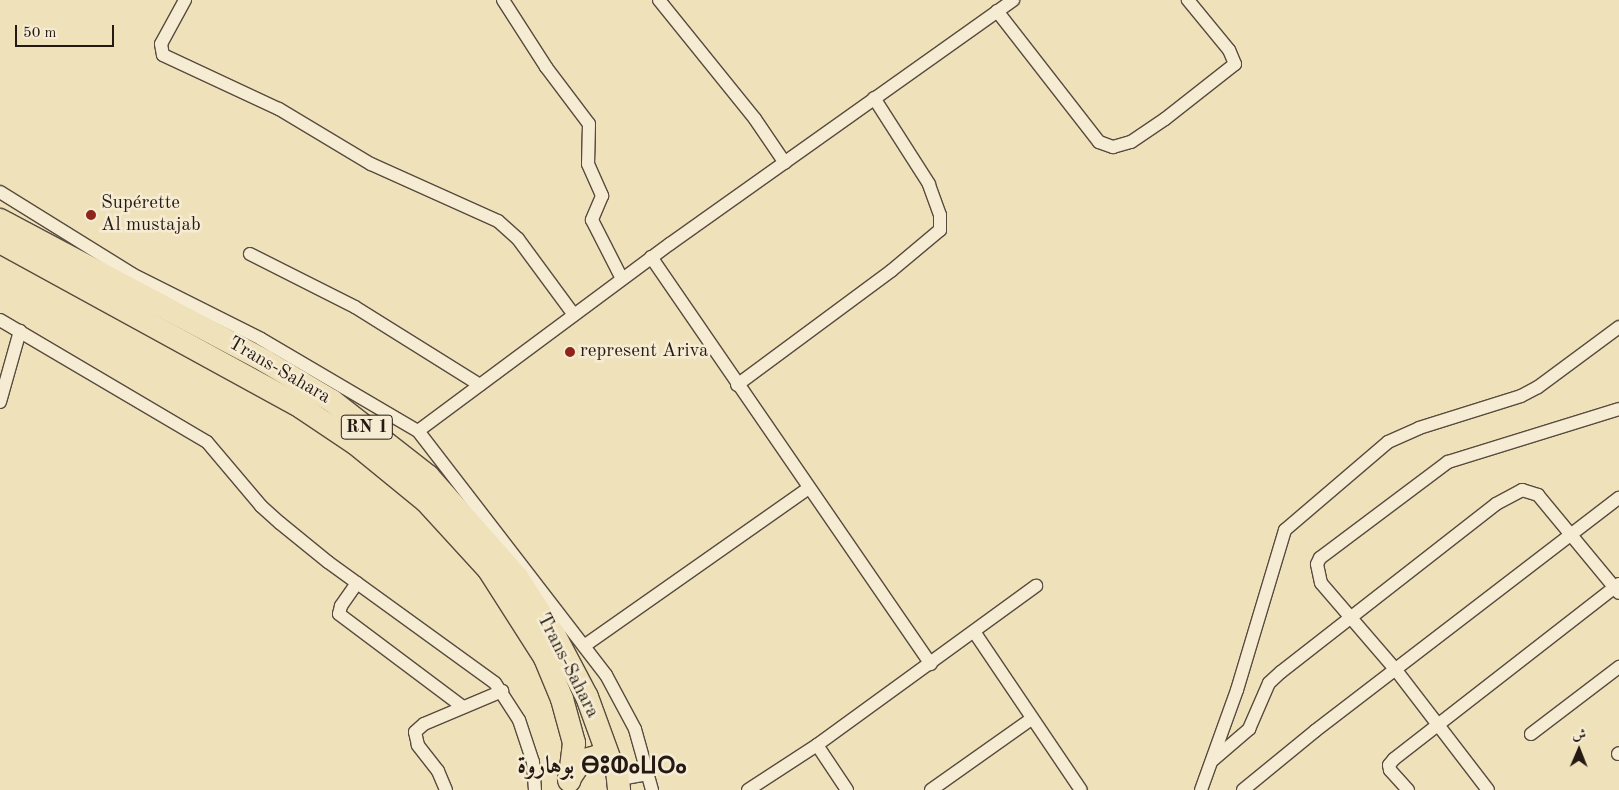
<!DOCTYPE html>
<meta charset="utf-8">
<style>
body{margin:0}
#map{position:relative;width:1619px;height:790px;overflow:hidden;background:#efe2bb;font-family:"Old Standard TT",Amiri,"Noto Sans Tifinagh",serif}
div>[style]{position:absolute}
.roads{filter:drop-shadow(1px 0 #584b3e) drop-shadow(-1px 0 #584b3e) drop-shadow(0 1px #584b3e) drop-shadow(0 -1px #584b3e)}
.street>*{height:12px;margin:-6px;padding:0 6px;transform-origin:6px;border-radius:6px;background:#f5ecd3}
.highway>*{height:22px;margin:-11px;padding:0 11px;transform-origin:11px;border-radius:11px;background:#efe2bb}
.dots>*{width:14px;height:14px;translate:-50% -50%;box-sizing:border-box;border:2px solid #f5ecd3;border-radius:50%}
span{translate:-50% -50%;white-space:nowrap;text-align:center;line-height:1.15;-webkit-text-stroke:5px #f5ecd3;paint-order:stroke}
.shield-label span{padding:1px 4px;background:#f5ecd3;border:1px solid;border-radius:4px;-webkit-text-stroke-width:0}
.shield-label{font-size:18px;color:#251914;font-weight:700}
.poi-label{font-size:19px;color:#251914}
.left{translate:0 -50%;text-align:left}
.street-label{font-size:19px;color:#251914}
.district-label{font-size:24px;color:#251914;font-weight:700}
.north{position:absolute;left:1554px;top:725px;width:50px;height:50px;-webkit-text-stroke:4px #f5ecd3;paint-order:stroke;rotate:1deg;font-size:14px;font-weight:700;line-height:20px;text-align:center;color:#251914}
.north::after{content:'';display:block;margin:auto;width:18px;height:22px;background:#251914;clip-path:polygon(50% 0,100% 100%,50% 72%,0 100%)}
.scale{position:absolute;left:15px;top:25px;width:99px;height:22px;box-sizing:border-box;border:2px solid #251914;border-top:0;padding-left:6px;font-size:15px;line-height:18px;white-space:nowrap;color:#251914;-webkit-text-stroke:4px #f5ecd3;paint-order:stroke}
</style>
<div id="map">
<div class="roads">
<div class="street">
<i style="left:185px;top:0;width:50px;rotate:118.6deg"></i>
<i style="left:161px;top:44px;width:11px;rotate:80deg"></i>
<i style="left:163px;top:55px;width:128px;rotate:25deg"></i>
<i style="left:279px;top:109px;width:107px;rotate:30.9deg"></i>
<i style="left:371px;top:164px;width:139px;rotate:24.2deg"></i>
<i style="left:498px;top:221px;width:27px;rotate:42deg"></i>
<i style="left:518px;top:239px;width:94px;rotate:53.6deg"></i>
<i style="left:503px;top:0;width:80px;rotate:57.3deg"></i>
<i style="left:546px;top:67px;width:71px;rotate:53deg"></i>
<i style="left:589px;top:124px;width:40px;rotate:91.4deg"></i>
<i style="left:588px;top:164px;width:35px;rotate:66deg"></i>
<i style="left:602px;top:196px;width:26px;rotate:113deg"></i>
<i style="left:592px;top:220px;width:66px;rotate:63deg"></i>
<i style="left:659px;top:0;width:153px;rotate:51.1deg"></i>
<i style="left:755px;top:119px;width:53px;rotate:55.7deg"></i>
<i style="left:997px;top:11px;width:166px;rotate:52.1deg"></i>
<i style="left:1099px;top:142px;width:15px;rotate:20deg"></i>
<i style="left:1113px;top:147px;width:19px;rotate:-16deg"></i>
<i style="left:1131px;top:142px;width:41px;rotate:-34.1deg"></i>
<i style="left:1165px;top:119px;width:89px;rotate:-38.2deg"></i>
<i style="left:1235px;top:64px;width:15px;rotate:-113deg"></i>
<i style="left:1229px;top:50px;width:65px;rotate:-129.4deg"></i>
<i style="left:0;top:192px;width:155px;rotate:31.8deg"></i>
<i style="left:132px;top:274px;width:144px;rotate:26.7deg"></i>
<i style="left:261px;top:339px;width:182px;rotate:30.4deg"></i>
<i style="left:250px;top:254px;width:118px;rotate:26.8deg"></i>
<i style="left:355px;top:307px;width:147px;rotate:32deg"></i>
<i style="left:651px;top:257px;width:494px;rotate:55.5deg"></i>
<i style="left:0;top:320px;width:240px;rotate:30.5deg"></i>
<i style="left:207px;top:442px;width:84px;rotate:49.8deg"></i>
<i style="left:261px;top:506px;width:25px;rotate:42deg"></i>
<i style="left:280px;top:523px;width:62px;rotate:39.1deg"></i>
<i style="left:328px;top:562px;width:206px;rotate:35.9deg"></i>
<i style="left:495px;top:683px;width:44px;rotate:57deg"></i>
<i style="left:519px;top:720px;width:44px;rotate:71.6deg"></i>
<i style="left:533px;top:762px;width:28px;rotate:86deg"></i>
<i style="left:737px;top:385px;width:192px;rotate:-36.5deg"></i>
<i style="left:891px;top:271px;width:64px;rotate:-39.9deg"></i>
<i style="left:940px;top:230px;width:15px;rotate:-90deg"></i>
<i style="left:940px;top:215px;width:33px;rotate:-110deg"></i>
<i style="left:929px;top:184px;width:102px;rotate:-122.6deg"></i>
<i style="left:0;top:402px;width:74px;rotate:-74.3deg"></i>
<i style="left:357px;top:583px;width:28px;rotate:125deg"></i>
<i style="left:341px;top:606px;width:8px;rotate:104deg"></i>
<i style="left:339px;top:614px;width:155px;rotate:36.9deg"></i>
<i style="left:975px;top:633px;width:189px;rotate:56deg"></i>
<i style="left:584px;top:646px;width:275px;rotate:-35.1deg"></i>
<i style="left:1531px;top:734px;width:111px;rotate:-37.3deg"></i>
<i style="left:817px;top:745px;width:54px;rotate:56.3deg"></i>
<i style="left:1618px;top:754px;width:1px;rotate:-45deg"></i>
<i style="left:1213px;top:760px;width:48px;rotate:-40.7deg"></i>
<i style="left:1249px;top:729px;width:50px;rotate:-66.5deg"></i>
<i style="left:1269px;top:683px;width:16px;rotate:-43deg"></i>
<i style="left:1281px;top:672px;width:273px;rotate:-38deg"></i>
<i style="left:1496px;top:504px;width:30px;rotate:-28deg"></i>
<i style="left:1522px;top:490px;width:17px;rotate:17deg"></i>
<i style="left:1538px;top:495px;width:127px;rotate:50.4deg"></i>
<i style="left:620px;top:779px;width:28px;rotate:-10deg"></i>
<i style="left:446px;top:790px;width:21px;rotate:-113deg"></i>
<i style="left:438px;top:771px;width:33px;rotate:-128deg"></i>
<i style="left:418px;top:745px;width:13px;rotate:-103deg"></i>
<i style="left:415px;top:732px;width:12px;rotate:-42deg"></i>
<i style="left:424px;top:724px;width:85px;rotate:-22.9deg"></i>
<i style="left:652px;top:790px;width:63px;rotate:-105.6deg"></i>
<i style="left:635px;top:729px;width:61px;rotate:-118.2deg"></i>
<i style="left:606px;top:675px;width:308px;rotate:-127.6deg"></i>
<i style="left:418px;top:431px;width:314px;rotate:-36.6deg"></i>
<i style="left:670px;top:244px;width:421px;rotate:-35.4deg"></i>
<i style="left:748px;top:790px;width:82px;rotate:-33.1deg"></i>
<i style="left:817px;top:745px;width:271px;rotate:-36deg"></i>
<i style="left:931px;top:790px;width:121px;rotate:-35.3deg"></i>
<i style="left:1201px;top:790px;width:106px;rotate:-70.2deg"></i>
<i style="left:1237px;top:690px;width:167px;rotate:-73.3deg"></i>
<i style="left:1285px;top:530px;width:135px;rotate:-40.5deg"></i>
<i style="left:1388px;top:442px;width:34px;rotate:-24deg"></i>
<i style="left:1419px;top:428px;width:107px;rotate:-17.4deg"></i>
<i style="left:1521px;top:396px;width:19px;rotate:-28deg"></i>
<i style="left:1538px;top:387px;width:101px;rotate:-36.5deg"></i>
<i style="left:1243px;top:790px;width:93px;rotate:-39.3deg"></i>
<i style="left:1315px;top:731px;width:383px;rotate:-37.5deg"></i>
<i style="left:1408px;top:790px;width:27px;rotate:-132deg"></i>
<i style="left:1390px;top:770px;width:5px;rotate:-101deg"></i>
<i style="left:1389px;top:765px;width:8px;rotate:-50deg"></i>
<i style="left:1394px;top:759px;width:285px;rotate:-37.9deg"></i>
<i style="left:1488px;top:790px;width:153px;rotate:-127.5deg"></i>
<i style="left:1395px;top:669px;width:113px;rotate:-130.7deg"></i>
<i style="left:1321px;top:583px;width:19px;rotate:-102deg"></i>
<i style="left:1317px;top:564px;width:7px;rotate:-63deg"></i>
<i style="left:1320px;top:558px;width:160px;rotate:-36.9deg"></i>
<i style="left:1448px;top:462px;width:179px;rotate:-17.2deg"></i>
</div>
<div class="highway">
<i style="left:0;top:220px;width:300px;rotate:28deg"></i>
<i style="left:265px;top:361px;width:78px;rotate:30.8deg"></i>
<i style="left:332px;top:401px;width:122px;rotate:38deg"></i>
<i style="left:428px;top:476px;width:135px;rotate:48.6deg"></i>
<i style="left:517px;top:577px;width:70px;rotate:57.2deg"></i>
<i style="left:555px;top:636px;width:69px;rotate:62.3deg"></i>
<i style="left:587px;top:697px;width:70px;rotate:70deg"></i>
<i style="left:0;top:242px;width:343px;rotate:28.7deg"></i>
<i style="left:301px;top:407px;width:66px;rotate:33.9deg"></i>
<i style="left:356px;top:444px;width:90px;rotate:39.2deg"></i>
<i style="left:426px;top:501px;width:93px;rotate:47.6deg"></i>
<i style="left:489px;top:570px;width:104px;rotate:57.5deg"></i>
<i style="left:545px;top:658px;width:44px;rotate:67.5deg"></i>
<i style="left:562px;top:699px;width:46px;rotate:74.7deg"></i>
<i style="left:574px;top:743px;width:38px;rotate:97deg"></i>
<i style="left:569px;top:779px;width:22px;rotate:-56deg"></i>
<i style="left:581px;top:761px;width:16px;rotate:-15deg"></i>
<i style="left:596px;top:757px;width:16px;rotate:22deg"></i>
<i style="left:611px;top:763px;width:9px;rotate:49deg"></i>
<i style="left:617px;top:770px;width:20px;rotate:84deg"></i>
</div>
</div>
<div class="dots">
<i style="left:91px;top:215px;background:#8f2418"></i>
<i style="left:570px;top:352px;background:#8f2418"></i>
</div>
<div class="shield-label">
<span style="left:367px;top:427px">RN 1</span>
</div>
<div class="poi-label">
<span class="left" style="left:101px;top:215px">Supérette<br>Al mustajab</span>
<span class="left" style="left:580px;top:352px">represent Ariva</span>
</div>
<div class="street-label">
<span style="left:279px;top:371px;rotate:30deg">Trans-Sahara</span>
<span style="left:567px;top:666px;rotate:63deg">Trans-Sahara</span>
</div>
<div class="district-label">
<span style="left:602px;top:768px">بوهاروة ⴱⵓⵀⴰⵡⵔⴰ</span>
</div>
<div class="north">ش</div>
<div class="scale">50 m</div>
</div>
